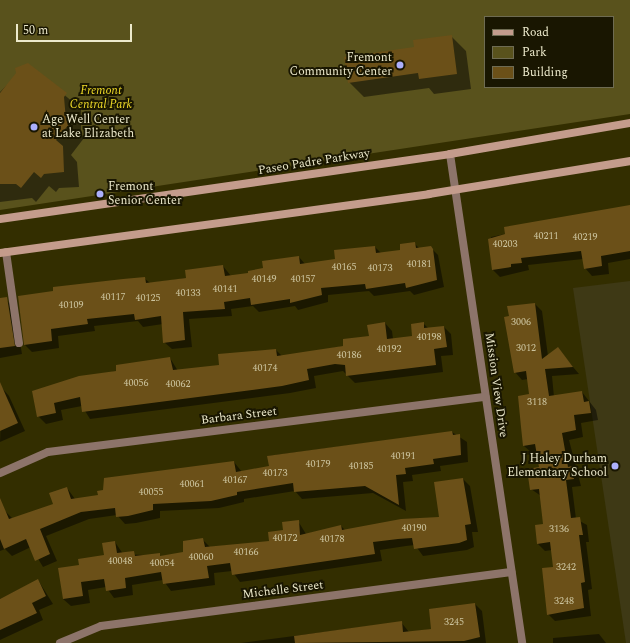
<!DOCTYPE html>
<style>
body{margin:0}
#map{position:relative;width:630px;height:643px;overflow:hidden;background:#332e00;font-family:Spectral,serif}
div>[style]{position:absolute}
.built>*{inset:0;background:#3e3915}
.green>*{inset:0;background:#59521c}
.shadow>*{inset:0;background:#0007}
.building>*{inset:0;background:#6b5018}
.lane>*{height:8px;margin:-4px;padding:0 4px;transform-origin:4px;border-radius:4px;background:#8d746a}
.street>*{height:8px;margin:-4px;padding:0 4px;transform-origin:4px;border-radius:4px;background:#8d746a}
.secondary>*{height:8px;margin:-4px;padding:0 4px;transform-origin:4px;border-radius:4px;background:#c49c8c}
.dots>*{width:11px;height:11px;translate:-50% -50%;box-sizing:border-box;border:2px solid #191601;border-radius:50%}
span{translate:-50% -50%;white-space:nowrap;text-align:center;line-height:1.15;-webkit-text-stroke:4px #191601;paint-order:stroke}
.number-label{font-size:10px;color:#ccc49f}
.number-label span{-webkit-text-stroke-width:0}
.poi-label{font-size:12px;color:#edeacc}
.right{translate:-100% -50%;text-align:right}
.left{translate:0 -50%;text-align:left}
.park-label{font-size:12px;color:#f0db28;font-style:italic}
.street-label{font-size:12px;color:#edeacc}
.legend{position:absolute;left:484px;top:16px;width:130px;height:72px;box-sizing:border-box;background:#191601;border:1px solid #6e6b52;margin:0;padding:5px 7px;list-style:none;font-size:12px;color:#edeacc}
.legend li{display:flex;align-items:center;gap:8px;height:20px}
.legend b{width:20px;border:1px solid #6e6b52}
.scale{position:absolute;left:16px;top:24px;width:116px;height:18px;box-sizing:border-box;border:2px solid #edeacc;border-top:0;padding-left:5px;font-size:12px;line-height:14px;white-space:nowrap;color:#edeacc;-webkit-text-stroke:3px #191601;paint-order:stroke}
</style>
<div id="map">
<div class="built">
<i style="clip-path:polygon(630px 281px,630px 643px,626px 643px,573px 288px)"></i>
</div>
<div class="green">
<i style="clip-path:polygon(evenodd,0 0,630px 0,630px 114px,0 210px,0 0,485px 17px,613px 17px,613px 87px,485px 87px,485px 17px)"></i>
</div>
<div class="shadow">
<i style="clip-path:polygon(451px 36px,466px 51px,471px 89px,434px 94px,429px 88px,364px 97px,349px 82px,415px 48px)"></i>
<i style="clip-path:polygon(28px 64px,81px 109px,81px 135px,84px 138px,71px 155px,77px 162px,79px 187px,59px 188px,56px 192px,49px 186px,36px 202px,32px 198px,0 202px,0 92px)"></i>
<i style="clip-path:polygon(630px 207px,630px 259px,608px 263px,609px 274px,592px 276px,585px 268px,583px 259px,528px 265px,529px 270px,500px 277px,493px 270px,491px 237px)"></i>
<i style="clip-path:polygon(414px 243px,420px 249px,430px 247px,438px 255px,444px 287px,414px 295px,410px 291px,374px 296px,369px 291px,328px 295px,328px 302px,298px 310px,295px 306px,259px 312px,253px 306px,231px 309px,232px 316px,189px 319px,192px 347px,172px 349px,164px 342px,163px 324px,143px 327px,138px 321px,94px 326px,95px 331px,58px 336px,59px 348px,32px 352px,25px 345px,20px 297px,144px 278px,150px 283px,187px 278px,223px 266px,231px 276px,249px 274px,299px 257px,305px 264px,336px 260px,375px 247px,381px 253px,401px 251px)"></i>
<i style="clip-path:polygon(7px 301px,14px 308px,22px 354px,0 358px,0 302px)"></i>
<i style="clip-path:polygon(535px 304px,542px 311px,548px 356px,557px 348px,579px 374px,552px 376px,554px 397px,582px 392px,596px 410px,598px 420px,581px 423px,583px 437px,569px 440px,581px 486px,572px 487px,576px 519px,587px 525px,589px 542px,586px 542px,592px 589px,588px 590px,591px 616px,555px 621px,548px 614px,555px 568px,552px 550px,545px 551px,538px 544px,544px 525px,541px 496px,531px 489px,540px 468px,537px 452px,532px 453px,524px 446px,530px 395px,528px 379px,522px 380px,515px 372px,510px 317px)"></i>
<i style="clip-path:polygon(385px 323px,392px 331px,393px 339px,414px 337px,423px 323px,429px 329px,444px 327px,451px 334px,453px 355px,441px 356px,443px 372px,355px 383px,343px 371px,314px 376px,316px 388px,290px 393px,90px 419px,82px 406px,61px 410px,63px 420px,46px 424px,38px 416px,33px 391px,170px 358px,178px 371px,220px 366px,276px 350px,283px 357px,344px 346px,370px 336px)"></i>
<i style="clip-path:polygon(2px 388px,9px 396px,25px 431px,0 442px)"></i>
<i style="clip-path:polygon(452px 432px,467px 442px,468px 462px,440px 466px,441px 471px,412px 475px,413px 481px,403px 482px,406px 511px,373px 493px,302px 499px,295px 491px,244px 499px,244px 502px,219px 508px,160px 511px,160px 518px,136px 523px,125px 524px,117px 515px,89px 519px,46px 536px,57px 561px,43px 567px,31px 547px,12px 556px,5px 549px,0 551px,0 512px,4px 510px,13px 519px,54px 504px,67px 488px,75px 499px,99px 496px,234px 462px,242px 472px,270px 467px,268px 456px)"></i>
<i style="clip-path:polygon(463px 479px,470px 486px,478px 532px,472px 532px,474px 547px,467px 550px,423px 556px,415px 545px,406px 546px,380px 550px,382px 561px,240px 582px,232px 571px,214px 573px,215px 585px,171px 591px,163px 580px,132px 585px,133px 595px,114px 598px,106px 587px,88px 590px,90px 603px,71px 606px,63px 599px,80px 565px,105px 556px,115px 542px,123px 554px,162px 556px,184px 553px,203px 540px,210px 547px,271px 542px,298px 521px,306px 534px,341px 526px,345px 530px,440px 518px)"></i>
<i style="clip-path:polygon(38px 580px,53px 604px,39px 610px,43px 620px,0 640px,0 599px)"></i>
<i style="clip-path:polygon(475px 604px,482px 611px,486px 643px,241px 643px,401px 622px,409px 632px,433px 629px)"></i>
<i style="clip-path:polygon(599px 634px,606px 643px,553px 643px,553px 638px)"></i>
</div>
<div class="building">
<i style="clip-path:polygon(452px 35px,457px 74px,419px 79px,418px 73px,348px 83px,344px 57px,414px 47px,413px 40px)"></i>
<i style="clip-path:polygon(28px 63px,67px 93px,64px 97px,66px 120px,70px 123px,56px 140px,63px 146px,64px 172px,44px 174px,41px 178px,34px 172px,21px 188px,16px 184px,0 184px,0 93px,16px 73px,15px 68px)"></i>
<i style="clip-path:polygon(630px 205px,630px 251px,601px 256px,602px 266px,584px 269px,581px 251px,521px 258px,522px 263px,511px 264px,511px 267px,492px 270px,488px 239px,505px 234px,504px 227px)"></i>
<i style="clip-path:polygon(415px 242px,416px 248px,431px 246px,433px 249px,437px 280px,406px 288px,405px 283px,366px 289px,365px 284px,321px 288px,322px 295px,290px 303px,290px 299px,251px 305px,250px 298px,224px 302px,225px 309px,183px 312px,185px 340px,163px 343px,161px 316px,135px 320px,134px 314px,87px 319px,88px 324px,51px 329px,52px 341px,24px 345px,18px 296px,53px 291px,53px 287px,123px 279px,145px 277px,146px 283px,186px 278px,185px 270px,223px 265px,225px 276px,248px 273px,248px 271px,263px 268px,262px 261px,299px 256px,300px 264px,335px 259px,334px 250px,375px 246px,376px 253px,400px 250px,400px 244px)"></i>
<i style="clip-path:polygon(7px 297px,15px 346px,0 348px,0 298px)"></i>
<i style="clip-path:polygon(535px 303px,542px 359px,558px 347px,573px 367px,545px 369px,549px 396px,582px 391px,584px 402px,589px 401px,591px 413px,574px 415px,576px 430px,562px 433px,568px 467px,572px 466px,574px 479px,566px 480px,571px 518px,580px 517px,583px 535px,579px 535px,585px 582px,581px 583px,584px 608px,547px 615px,542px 568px,553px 567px,550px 542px,537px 544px,535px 525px,543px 524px,539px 489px,530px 490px,527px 469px,539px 467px,535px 444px,523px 446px,521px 427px,518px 396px,529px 394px,526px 371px,514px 373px,504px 317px,509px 316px,507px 306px)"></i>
<i style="clip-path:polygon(385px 322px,387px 339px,412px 336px,411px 324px,424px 322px,424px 328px,444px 326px,447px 347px,434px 349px,436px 365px,346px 376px,345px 365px,335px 364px,307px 369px,309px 380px,282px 386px,82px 412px,80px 397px,54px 403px,56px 413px,37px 417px,32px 391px,79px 376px,116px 371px,116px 365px,170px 357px,173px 370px,219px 365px,218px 354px,276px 349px,277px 356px,303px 352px,343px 346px,343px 339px,369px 336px,367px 325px)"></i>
<i style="clip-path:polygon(0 382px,18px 423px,0 431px)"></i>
<i style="clip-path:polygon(452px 431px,453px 435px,460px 434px,461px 455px,433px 459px,434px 464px,405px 468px,406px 474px,396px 475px,399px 505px,365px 486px,294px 492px,293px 483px,237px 492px,237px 495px,211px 501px,153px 504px,153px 510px,128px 516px,116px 517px,115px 508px,81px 512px,40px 529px,50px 554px,35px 561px,26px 539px,4px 549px,0 539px,0 498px,9px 519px,53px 504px,49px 493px,67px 487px,71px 499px,98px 495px,97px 491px,103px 490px,104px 478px,234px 461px,236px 472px,269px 466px,267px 456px)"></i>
<i style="clip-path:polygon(463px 478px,471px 524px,465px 525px,467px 540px,459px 543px,414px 549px,412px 538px,398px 539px,373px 542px,375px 554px,232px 575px,230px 563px,207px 566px,209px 578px,163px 584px,161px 572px,125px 578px,126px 588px,106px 591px,104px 579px,81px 582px,83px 596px,63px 599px,58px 568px,79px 565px,78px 559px,104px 555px,102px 543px,115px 541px,117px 553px,134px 551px,135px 556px,160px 553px,160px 556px,183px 552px,183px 541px,203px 538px,205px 547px,269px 541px,268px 532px,283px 530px,282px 522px,299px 520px,300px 535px,341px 525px,342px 530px,401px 519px,439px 517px,434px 482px)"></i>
<i style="clip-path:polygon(38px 579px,46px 596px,32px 603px,37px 613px,0 630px,0 599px)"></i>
<i style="clip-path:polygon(475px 603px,480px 637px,464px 641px,295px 643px,294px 636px,402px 621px,403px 632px,431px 629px,429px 609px)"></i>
</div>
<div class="lane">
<i style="left:6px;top:252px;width:92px;rotate:81.9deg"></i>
</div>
<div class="street">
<i style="left:450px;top:154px;width:494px;rotate:81.6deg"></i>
<i style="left:0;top:473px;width:52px;rotate:-23.6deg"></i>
<i style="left:48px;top:452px;width:441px;rotate:-7.2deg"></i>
<i style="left:60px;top:643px;width:44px;rotate:-22.5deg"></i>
<i style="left:101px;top:626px;width:414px;rotate:-7.5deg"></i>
</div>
<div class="secondary">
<i style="left:0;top:219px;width:455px;rotate:-8.2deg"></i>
<i style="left:450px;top:154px;width:183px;rotate:-9.8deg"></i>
<i style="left:0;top:253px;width:433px;rotate:-7.8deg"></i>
<i style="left:429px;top:194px;width:204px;rotate:-9.3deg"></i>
</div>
<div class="dots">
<i style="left:400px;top:65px;background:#acaffb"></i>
<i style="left:34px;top:127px;background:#acaffb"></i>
<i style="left:100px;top:194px;background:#acaffb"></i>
<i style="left:615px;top:466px;background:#acaffb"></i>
</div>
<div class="number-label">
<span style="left:546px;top:237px">40211</span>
<span style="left:585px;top:238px">40219</span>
<span style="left:505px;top:245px">40203</span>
<span style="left:419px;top:265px">40181</span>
<span style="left:344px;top:268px">40165</span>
<span style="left:380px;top:269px">40173</span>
<span style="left:264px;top:280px">40149</span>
<span style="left:303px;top:280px">40157</span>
<span style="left:225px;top:290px">40141</span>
<span style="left:188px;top:294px">40133</span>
<span style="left:113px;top:298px">40117</span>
<span style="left:148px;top:299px">40125</span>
<span style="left:71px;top:306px">40109</span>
<span style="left:521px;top:323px">3006</span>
<span style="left:429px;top:338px">40198</span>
<span style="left:526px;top:349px">3012</span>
<span style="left:389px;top:350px">40192</span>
<span style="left:349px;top:356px">40186</span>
<span style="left:265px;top:369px">40174</span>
<span style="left:136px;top:384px">40056</span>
<span style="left:178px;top:385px">40062</span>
<span style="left:537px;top:403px">3118</span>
<span style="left:403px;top:457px">40191</span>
<span style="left:318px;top:465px">40179</span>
<span style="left:361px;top:467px">40185</span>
<span style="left:275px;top:474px">40173</span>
<span style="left:235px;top:481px">40167</span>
<span style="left:192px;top:485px">40061</span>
<span style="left:151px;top:493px">40055</span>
<span style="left:414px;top:529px">40190</span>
<span style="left:559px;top:530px">3136</span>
<span style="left:285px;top:539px">40172</span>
<span style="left:332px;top:540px">40178</span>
<span style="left:246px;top:553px">40166</span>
<span style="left:201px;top:558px">40060</span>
<span style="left:120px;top:562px">40048</span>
<span style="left:162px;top:564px">40054</span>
<span style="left:566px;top:568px">3242</span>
<span style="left:564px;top:602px">3248</span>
<span style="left:454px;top:623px">3245</span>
</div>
<div class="poi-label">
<span class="right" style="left:392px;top:65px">Fremont<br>Community Center</span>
<span class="left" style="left:42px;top:127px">Age Well Center<br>at Lake Elizabeth</span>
<span class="left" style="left:108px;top:194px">Fremont<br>Senior Center</span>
<span class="right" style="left:607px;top:466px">J Haley Durham<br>Elementary School</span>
</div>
<div class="park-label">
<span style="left:101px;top:98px">Fremont<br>Central Park</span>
</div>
<div class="street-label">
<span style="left:314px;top:162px;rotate:-9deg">Paseo Padre Parkway</span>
<span style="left:496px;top:385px;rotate:82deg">Mission View Drive</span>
<span style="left:239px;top:416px;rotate:-7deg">Barbara Street</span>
<span style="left:283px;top:590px;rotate:-7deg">Michelle Street</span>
</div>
<ul class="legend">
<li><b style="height:5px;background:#c49c8c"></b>Road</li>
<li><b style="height:11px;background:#59521c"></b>Park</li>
<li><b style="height:11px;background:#6b5018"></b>Building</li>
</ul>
<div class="scale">50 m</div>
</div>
